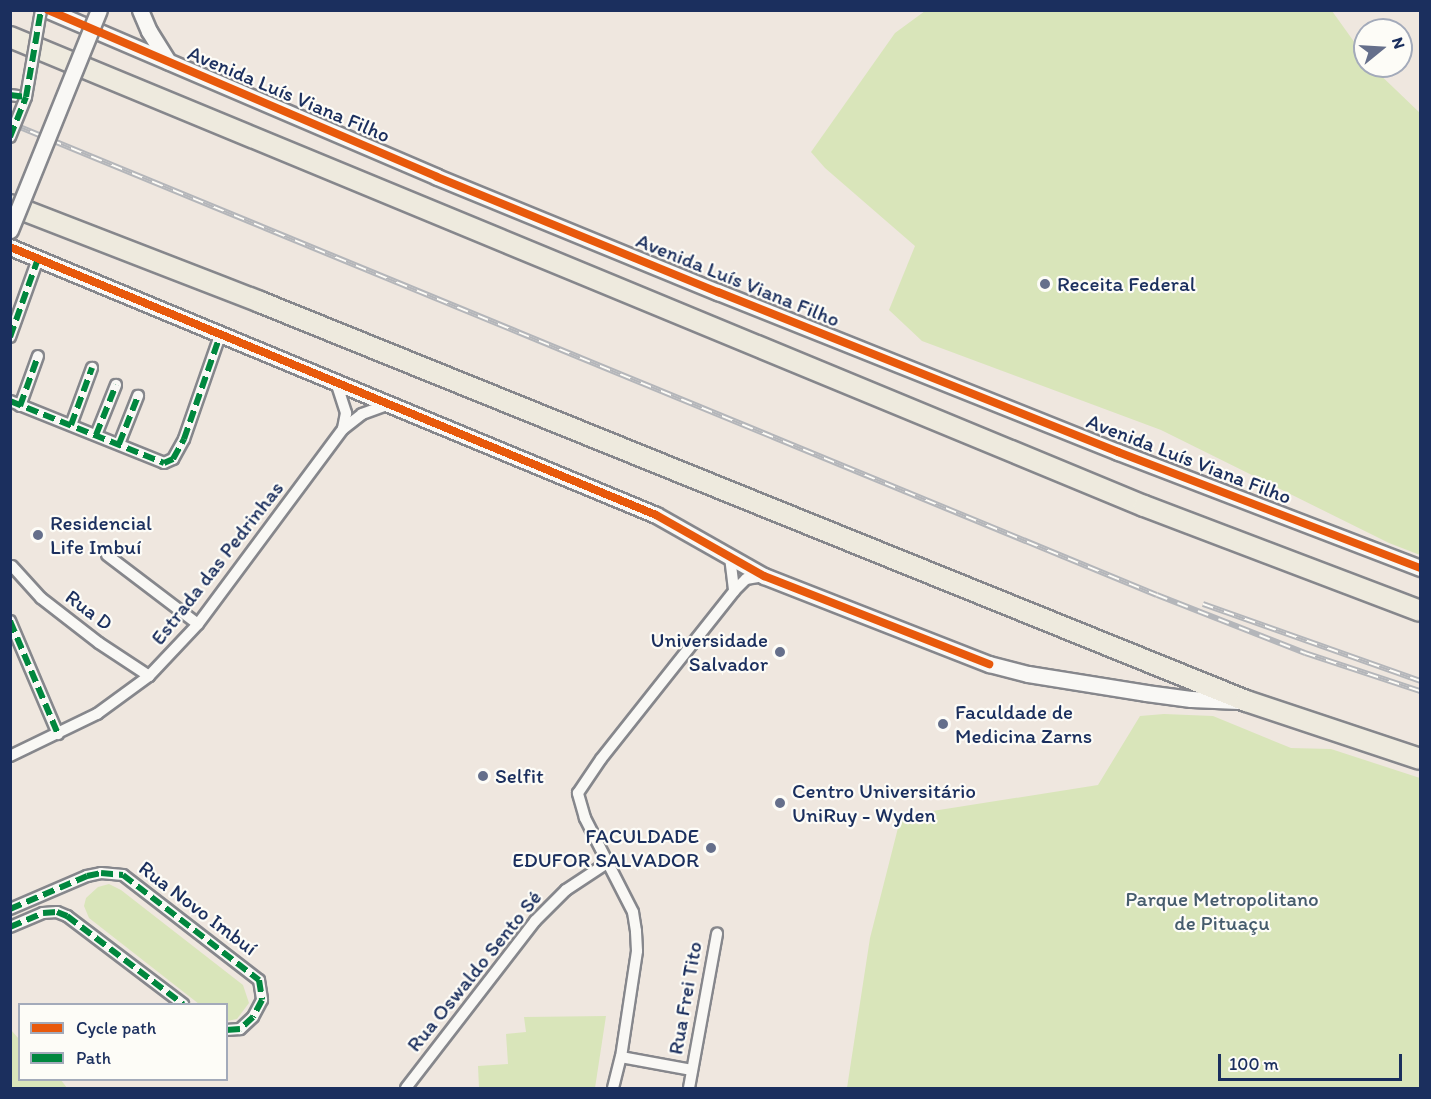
<!DOCTYPE html>
<meta charset="utf-8">
<style>
body{margin:0}
#map{position:relative;width:1431px;height:1099px;overflow:hidden;background:#efe7df;font-family:Itim,sans-serif}
div>[style]{position:absolute}
.green>*{inset:0;background:#d9e5ba}
.roads{filter:drop-shadow(2px 0 #86878c) drop-shadow(-2px 0 #86878c) drop-shadow(0 2px #86878c) drop-shadow(0 -2px #86878c)}
.street>*{height:10px;margin:-5px;padding:0 5px;transform-origin:5px;border-radius:5px;background:#f9f8f5}
.secondary>*{height:15px;margin:-7.5px;padding:0 7.5px;transform-origin:7.5px;border-radius:7.5px;background:#f9f8f5}
.highway>*{height:20px;margin:-10px;padding:0 10px;transform-origin:10px;border-radius:10px;background:#eeeade}
.rail>*{height:6px;margin-top:-3px;transform-origin:0;background:repeating-linear-gradient(90deg,#fdfcf7 0 11px,#b4b6ba 0 22px);box-sizing:border-box;border-block:2px solid #b4b6ba}
.bridges{filter:drop-shadow(2px 0 #86878c) drop-shadow(-2px 0 #86878c) drop-shadow(0 2px #86878c) drop-shadow(0 -2px #86878c)}
.street-bridge>*{height:10px;margin:-5px;padding:0 5px;transform-origin:5px;border-radius:5px;background:#f9f8f5}
.secondary-bridge>*{height:15px;margin:-7.5px;padding:0 7.5px;transform-origin:7.5px;border-radius:7.5px;background:#f9f8f5}
.quiet>*{height:6px;margin-top:-3px;transform-origin:0;background:repeating-linear-gradient(90deg,#00873e 0 12px,transparent 0 18px)}
.cycleway>*{height:8px;margin:-4px;padding:0 4px;transform-origin:4px;border-radius:4px;background:#e8590c}
.dots>*{width:16px;height:16px;translate:-50% -50%;box-sizing:border-box;border:3px solid #fdfcf7;border-radius:50%}
span{translate:-50% -50%;white-space:nowrap;text-align:center;line-height:1.15;-webkit-text-stroke:4.5px #fdfcf7;paint-order:stroke}
.street-label{font-size:21px;color:#1b2f5e}
.poi-label{font-size:21px;color:#1b2f5e}
.left{translate:0 -50%;text-align:left}
.right{translate:-100% -50%;text-align:right}
.park-label{font-size:21px;color:#465c6d}
.frame{position:absolute;inset:0;border:12px solid #1b2f5e;pointer-events:none}
.legend{position:absolute;left:18px;top:1003px;width:210px;height:78px;box-sizing:border-box;background:#fdfcf7;border:2px solid #a3aaba;margin:0;padding:8px 10px;list-style:none;font-size:18px;color:#1b2f5e}
.legend li{display:flex;align-items:center;gap:12px;height:30px}
.legend b{width:30px;border:2px solid #a3aaba}
.north{position:absolute;left:1353px;top:18px;width:60px;height:60px;box-sizing:border-box;background:#fdfcf7;border:2px solid #a3aaba;border-radius:50%;rotate:72deg;font-size:16px;font-weight:700;line-height:24px;text-align:center;color:#1b2f5e}
.north::after{content:'';display:block;margin:auto;width:21px;height:27px;background:#656f8b;clip-path:polygon(50% 0,100% 100%,50% 72%,0 100%)}
.scale{position:absolute;left:1218px;top:1054px;width:184px;height:27px;box-sizing:border-box;border:3px solid #1b2f5e;border-top:0;padding-left:8px;font-size:18px;line-height:21px;white-space:nowrap;color:#1b2f5e;-webkit-text-stroke:4px #fdfcf7;paint-order:stroke}
</style>
<div id="map">
<div class="green">
<i style="clip-path:polygon(1182px 11px,1332px 11px,1365px 57px,1365px 66px,1371px 66px,1420px 113px,1420px 555px,1389px 543px,1161px 430px,922px 341px,889px 310px,915px 246px,825px 168px,811px 152px,895px 33px,925px 11px)"></i>
<i style="clip-path:polygon(1164px 714px,1213px 716px,1291px 748px,1331px 749px,1420px 778px,1420px 1088px,847px 1088px,870px 938px,901px 816px,1098px 785px,1140px 716px)"></i>
<i style="clip-path:polygon(109px 884px,121px 890px,243px 985px,249px 1003px,237px 1019px,227px 1021px,226px 1004px,199px 1004px,89px 918px,84px 906px,86px 898px,98px 887px)"></i>
<i style="clip-path:polygon(606px 1016px,595px 1088px,479px 1088px,478px 1066px,508px 1064px,506px 1034px,526px 1032px,524px 1017px)"></i>
<i style="clip-path:polygon(11px 1030px,19px 1039px,20px 1080px,61px 1080px,67px 1088px,12px 1088px)"></i>
</div>
<div class="roads">
<div class="street">
<i style="left:10px;top:95px;width:16px;rotate:7deg"></i>
<i style="left:10px;top:337px;width:83px;rotate:-70.3deg"></i>
<i style="left:336px;top:382px;width:33px;rotate:72deg"></i>
<i style="left:346px;top:413px;width:16px;rotate:101deg"></i>
<i style="left:10px;top:401px;width:166px;rotate:21.9deg"></i>
<i style="left:164px;top:463px;width:10px;rotate:-24deg"></i>
<i style="left:173px;top:459px;width:23px;rotate:-61deg"></i>
<i style="left:184px;top:439px;width:112px;rotate:-70.8deg"></i>
<i style="left:20px;top:406px;width:53px;rotate:-70.2deg"></i>
<i style="left:71px;top:425px;width:61px;rotate:-69.8deg"></i>
<i style="left:96px;top:435px;width:54px;rotate:-68.2deg"></i>
<i style="left:119px;top:444px;width:52px;rotate:-68.4deg"></i>
<i style="left:107px;top:555px;width:114px;rotate:37.2deg"></i>
<i style="left:730px;top:557px;width:34px;rotate:83deg"></i>
<i style="left:12px;top:566px;width:43px;rotate:47.8deg"></i>
<i style="left:41px;top:598px;width:73px;rotate:37.8deg"></i>
<i style="left:99px;top:643px;width:60px;rotate:33.4deg"></i>
<i style="left:10px;top:621px;width:123px;rotate:67deg"></i>
<i style="left:10px;top:756px;width:97px;rotate:-25.8deg"></i>
<i style="left:97px;top:714px;width:64px;rotate:-36.2deg"></i>
<i style="left:149px;top:676px;width:71px;rotate:-46.7deg"></i>
<i style="left:198px;top:624px;width:243px;rotate:-53.4deg"></i>
<i style="left:343px;top:429px;width:24px;rotate:-38deg"></i>
<i style="left:362px;top:414px;width:30px;rotate:-20deg"></i>
<i style="left:10px;top:909px;width:84px;rotate:-23.2deg"></i>
<i style="left:87px;top:876px;width:14px;rotate:-12deg"></i>
<i style="left:101px;top:873px;width:22px;rotate:5deg"></i>
<i style="left:123px;top:875px;width:172px;rotate:37.7deg"></i>
<i style="left:259px;top:980px;width:20px;rotate:81deg"></i>
<i style="left:262px;top:1000px;width:19px;rotate:118deg"></i>
<i style="left:253px;top:1017px;width:18px;rotate:137deg"></i>
<i style="left:240px;top:1029px;width:14px;rotate:176deg"></i>
<i style="left:10px;top:927px;width:36px;rotate:-23deg"></i>
<i style="left:43px;top:913px;width:14px;rotate:-4deg"></i>
<i style="left:57px;top:912px;width:11px;rotate:22deg"></i>
<i style="left:67px;top:916px;width:146px;rotate:37.2deg"></i>
<i style="left:621px;top:1057px;width:72px;rotate:10.4deg"></i>
<i style="left:406px;top:1088px;width:211px;rotate:-52.3deg"></i>
<i style="left:535px;top:921px;width:44px;rotate:-45deg"></i>
<i style="left:566px;top:890px;width:49px;rotate:-33.4deg"></i>
<i style="left:613px;top:1088px;width:32px;rotate:-76deg"></i>
<i style="left:621px;top:1057px;width:107px;rotate:-81.4deg"></i>
<i style="left:637px;top:951px;width:20px;rotate:-93deg"></i>
<i style="left:636px;top:931px;width:19px;rotate:-99deg"></i>
<i style="left:633px;top:912px;width:106px;rotate:-117.1deg"></i>
<i style="left:585px;top:818px;width:26px;rotate:-106deg"></i>
<i style="left:578px;top:793px;width:41px;rotate:-55.9deg"></i>
<i style="left:601px;top:759px;width:214px;rotate:-51.6deg"></i>
<i style="left:734px;top:591px;width:17px;rotate:-45deg"></i>
<i style="left:746px;top:579px;width:18px;rotate:-9deg"></i>
<i style="left:689px;top:1088px;width:157px;rotate:-79.7deg"></i>
</div>
<div class="secondary">
<i style="left:48px;top:10px;width:423px;rotate:23.2deg"></i>
<i style="left:437px;top:177px;width:304px;rotate:22.3deg"></i>
<i style="left:718px;top:292px;width:431px;rotate:21.8deg"></i>
<i style="left:1118px;top:452px;width:324px;rotate:21deg"></i>
<i style="left:140px;top:10px;width:23px;rotate:67deg"></i>
<i style="left:149px;top:31px;width:36px;rotate:58deg"></i>
<i style="left:10px;top:247px;width:699px;rotate:22.53deg"></i>
<i style="left:656px;top:515px;width:124px;rotate:29.5deg"></i>
<i style="left:764px;top:576px;width:242px;rotate:21.4deg"></i>
<i style="left:989px;top:664px;width:40px;rotate:14.4deg"></i>
<i style="left:1028px;top:674px;width:120px;rotate:9.1deg"></i>
<i style="left:1146px;top:693px;width:45px;rotate:7.6deg"></i>
<i style="left:1191px;top:699px;width:47px;rotate:2.4deg"></i>
</div>
<div class="highway">
<i style="left:10px;top:37px;width:1227px;rotate:22.47deg"></i>
<i style="left:1144px;top:506px;width:295px;rotate:20.8deg"></i>
<i style="left:10px;top:205px;width:268px;rotate:21.2deg"></i>
<i style="left:260px;top:302px;width:1064px;rotate:22.03deg"></i>
<i style="left:1246px;top:701px;width:183px;rotate:18.4deg"></i>
</div>
</div>
<div class="rail">
<i style="left:10px;top:123px;width:1240px;rotate:22.37deg"></i>
<i style="left:1157px;top:595px;width:159px;rotate:21.4deg"></i>
<i style="left:1305px;top:653px;width:121px;rotate:18.3deg"></i>
<i style="left:1203px;top:604px;width:230px;rotate:19.5deg"></i>
</div>
<div class="bridges">
<div class="street-bridge">
<i style="left:10px;top:137px;width:43px;rotate:-68.2deg"></i>
<i style="left:26px;top:97px;width:88px;rotate:-80.2deg"></i>
</div>
<div class="secondary-bridge">
<i style="left:10px;top:230px;width:237px;rotate:-68deg"></i>
</div>
</div>
<div class="quiet">
<i style="left:10px;top:95px;width:16px;rotate:7deg"></i>
<i style="left:10px;top:137px;width:43px;rotate:-68.2deg"></i>
<i style="left:26px;top:97px;width:88px;rotate:-80.2deg"></i>
<i style="left:10px;top:337px;width:83px;rotate:-70.3deg"></i>
<i style="left:10px;top:401px;width:166px;rotate:21.9deg"></i>
<i style="left:164px;top:463px;width:10px;rotate:-24deg"></i>
<i style="left:173px;top:459px;width:23px;rotate:-61deg"></i>
<i style="left:184px;top:439px;width:112px;rotate:-70.8deg"></i>
<i style="left:20px;top:406px;width:53px;rotate:-70.2deg"></i>
<i style="left:71px;top:425px;width:61px;rotate:-69.8deg"></i>
<i style="left:96px;top:435px;width:54px;rotate:-68.2deg"></i>
<i style="left:119px;top:444px;width:52px;rotate:-68.4deg"></i>
<i style="left:10px;top:621px;width:123px;rotate:67deg"></i>
<i style="left:10px;top:909px;width:84px;rotate:-23.2deg"></i>
<i style="left:87px;top:876px;width:14px;rotate:-12deg"></i>
<i style="left:101px;top:873px;width:22px;rotate:5deg"></i>
<i style="left:123px;top:875px;width:172px;rotate:37.7deg"></i>
<i style="left:259px;top:980px;width:20px;rotate:81deg"></i>
<i style="left:262px;top:1000px;width:19px;rotate:118deg"></i>
<i style="left:253px;top:1017px;width:18px;rotate:137deg"></i>
<i style="left:240px;top:1029px;width:14px;rotate:176deg"></i>
<i style="left:10px;top:927px;width:36px;rotate:-23deg"></i>
<i style="left:43px;top:913px;width:14px;rotate:-4deg"></i>
<i style="left:57px;top:912px;width:11px;rotate:22deg"></i>
<i style="left:67px;top:916px;width:146px;rotate:37.2deg"></i>
</div>
<div class="cycleway">
<i style="left:48px;top:10px;width:423px;rotate:23.2deg"></i>
<i style="left:437px;top:177px;width:304px;rotate:22.3deg"></i>
<i style="left:718px;top:292px;width:431px;rotate:21.8deg"></i>
<i style="left:1118px;top:452px;width:324px;rotate:21deg"></i>
<i style="left:10px;top:247px;width:699px;rotate:22.53deg"></i>
<i style="left:656px;top:515px;width:124px;rotate:29.5deg"></i>
<i style="left:764px;top:576px;width:242px;rotate:21.4deg"></i>
</div>
<div class="dots">
<i style="left:1045px;top:284px;background:#656f8b"></i>
<i style="left:38px;top:535px;background:#656f8b"></i>
<i style="left:780px;top:652px;background:#656f8b"></i>
<i style="left:943px;top:724px;background:#656f8b"></i>
<i style="left:483px;top:776px;background:#656f8b"></i>
<i style="left:780px;top:803px;background:#656f8b"></i>
<i style="left:711px;top:848px;background:#656f8b"></i>
</div>
<div class="street-label">
<span style="left:289px;top:94px;rotate:23deg">Avenida Luís Viana Filho</span>
<span style="left:738px;top:280px;rotate:22deg">Avenida Luís Viana Filho</span>
<span style="left:1189px;top:459px;rotate:21deg">Avenida Luís Viana Filho</span>
<span style="left:217px;top:563px;rotate:-52deg">Estrada das Pedrinhas</span>
<span style="left:89px;top:610px;rotate:37deg">Rua D</span>
<span style="left:198px;top:908px;rotate:37deg">Rua Novo Imbuí</span>
<span style="left:474px;top:971px;rotate:-51deg">Rua Oswaldo Sento Sé</span>
<span style="left:685px;top:998px;rotate:-80deg">Rua Frei Tito</span>
</div>
<div class="poi-label">
<span class="left" style="left:1057px;top:284px">Receita Federal</span>
<span class="left" style="left:50px;top:535px">Residencial<br>Life Imbuí</span>
<span class="right" style="left:768px;top:652px">Universidade<br>Salvador</span>
<span class="left" style="left:955px;top:724px">Faculdade de<br>Medicina Zarns</span>
<span class="left" style="left:495px;top:776px">Selfit</span>
<span class="left" style="left:792px;top:803px">Centro Universitário<br>UniRuy - Wyden</span>
<span class="right" style="left:699px;top:848px">FACULDADE<br>EDUFOR SALVADOR</span>
</div>
<div class="park-label">
<span style="left:1222px;top:911px">Parque Metropolitano<br>de Pituaçu</span>
</div>
<div class="frame"></div>
<ul class="legend">
<li><b style="height:8px;background:#e8590c"></b>Cycle path</li>
<li><b style="height:8px;background:#00873e"></b>Path</li>
</ul>
<div class="north">N</div>
<div class="scale">100 m</div>
</div>
